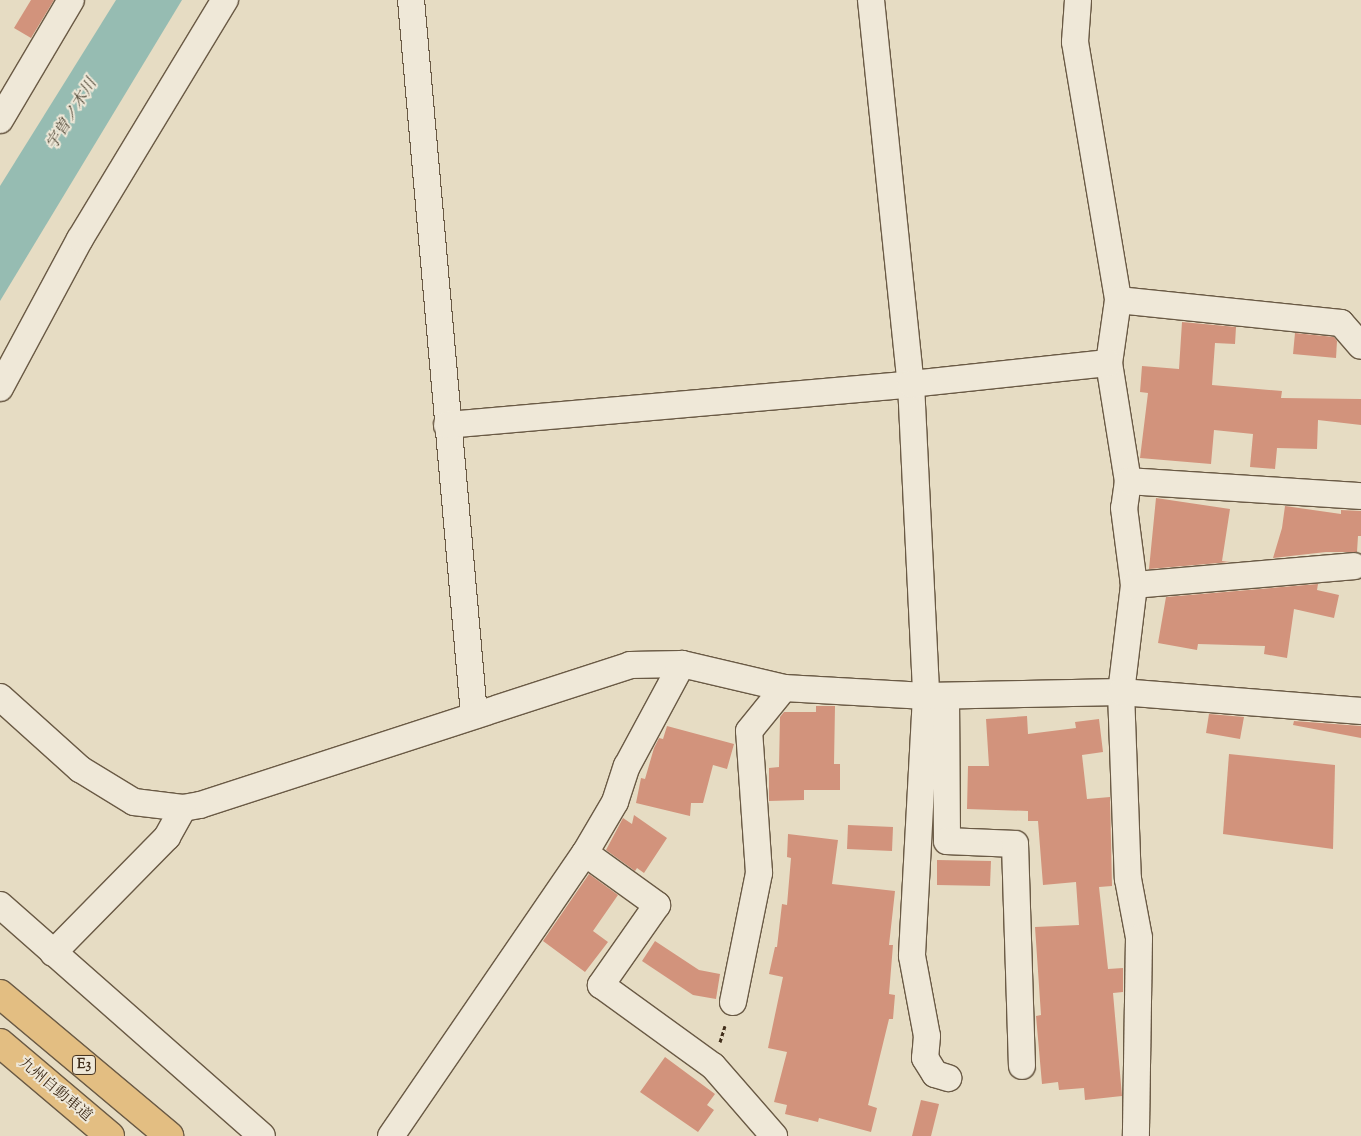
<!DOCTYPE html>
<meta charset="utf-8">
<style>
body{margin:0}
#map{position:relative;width:1361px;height:1136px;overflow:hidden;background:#e6dcc3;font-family:"Sorts Mill Goudy","Noto Serif JP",serif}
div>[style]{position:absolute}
.water>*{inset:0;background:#96bcb2}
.building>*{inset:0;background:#d2937c}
.path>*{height:3px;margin-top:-1.5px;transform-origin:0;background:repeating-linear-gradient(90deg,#412e1b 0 4px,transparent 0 6.5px)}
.roads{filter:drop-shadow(1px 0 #6a5a45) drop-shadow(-1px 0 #6a5a45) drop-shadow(0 1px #6a5a45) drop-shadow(0 -1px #6a5a45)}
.minor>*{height:26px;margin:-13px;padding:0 13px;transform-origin:13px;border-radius:13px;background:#efe8d8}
.motorway>*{height:28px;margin:-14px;padding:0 14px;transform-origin:14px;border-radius:14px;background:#e3be82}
span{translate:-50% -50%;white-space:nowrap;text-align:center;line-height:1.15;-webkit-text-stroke:4px #efe8d8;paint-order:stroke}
.shield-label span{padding:1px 4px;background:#efe8d8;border:1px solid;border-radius:4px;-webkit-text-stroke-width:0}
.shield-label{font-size:14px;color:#412e1b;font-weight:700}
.street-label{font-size:15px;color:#412e1b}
.water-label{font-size:16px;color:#524a39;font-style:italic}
</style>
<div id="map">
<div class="water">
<i style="clip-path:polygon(116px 0,182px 0,0 301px,0 186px)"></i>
</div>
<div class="building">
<i style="clip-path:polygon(31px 0,54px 0,31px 38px,14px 28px)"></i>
<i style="clip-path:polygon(1182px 322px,1236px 327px,1235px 344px,1215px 343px,1212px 385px,1282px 391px,1281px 398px,1361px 399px,1361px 425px,1318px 420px,1317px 449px,1277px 448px,1275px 469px,1250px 467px,1253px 434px,1214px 430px,1211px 464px,1140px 458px,1148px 393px,1140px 392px,1142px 366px,1179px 369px)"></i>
<i style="clip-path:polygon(1295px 333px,1334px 337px,1337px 341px,1336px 358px,1293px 354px)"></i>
<i style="clip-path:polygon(1156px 498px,1230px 509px,1222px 561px,1230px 562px,1149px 569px)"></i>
<i style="clip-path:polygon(1285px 506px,1341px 514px,1341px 510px,1361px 511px,1361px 536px,1358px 536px,1357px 552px,1326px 552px,1273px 558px,1282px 528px)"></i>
<i style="clip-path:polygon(1318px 584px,1317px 590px,1339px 595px,1334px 618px,1294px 609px,1287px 658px,1264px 654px,1265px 646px,1198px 644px,1197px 650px,1158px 643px,1166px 597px)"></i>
<i style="clip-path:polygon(816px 706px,835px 706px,834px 764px,840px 764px,840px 790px,804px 790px,804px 800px,769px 801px,769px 768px,779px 767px,780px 717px,784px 712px,816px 712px)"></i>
<i style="clip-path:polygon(1209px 714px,1244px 717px,1240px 739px,1206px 733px)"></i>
<i style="clip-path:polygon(1027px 716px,1028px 734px,1076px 728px,1075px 722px,1099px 719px,1103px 752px,1082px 755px,1087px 799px,1110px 797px,1112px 886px,1099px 887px,1108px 969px,1123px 968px,1123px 992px,1113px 993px,1122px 1096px,1085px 1100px,1084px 1088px,1059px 1090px,1058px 1082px,1042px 1084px,1036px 1016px,1041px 1015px,1035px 927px,1079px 925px,1076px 882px,1043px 885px,1038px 821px,1028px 821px,1028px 811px,967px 809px,968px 766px,989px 766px,986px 719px)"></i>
<i style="clip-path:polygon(1294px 721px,1361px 726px,1361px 738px,1293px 725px)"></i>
<i style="clip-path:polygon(667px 726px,734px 744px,727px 769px,713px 765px,703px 803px,691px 803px,690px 816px,636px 803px,641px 778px,645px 779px,654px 748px,659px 738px,663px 739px)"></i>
<i style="clip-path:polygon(1229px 754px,1335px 765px,1333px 849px,1223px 834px)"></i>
<i style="clip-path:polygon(634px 815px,667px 838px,644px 873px,637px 868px,635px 871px,606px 850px,623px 818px,632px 824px)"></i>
<i style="clip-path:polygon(848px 825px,893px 827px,892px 851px,847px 849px)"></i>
<i style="clip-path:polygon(788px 834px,838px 840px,832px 884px,895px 891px,889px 945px,893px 945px,889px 994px,895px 995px,893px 1019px,889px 1019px,868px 1105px,877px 1108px,871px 1132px,819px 1118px,818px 1122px,785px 1114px,787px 1105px,774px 1102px,787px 1052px,768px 1048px,783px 977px,769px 974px,775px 947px,777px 947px,782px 904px,787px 905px,791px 858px,787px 857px)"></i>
<i style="clip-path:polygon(937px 860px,991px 861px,990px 886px,937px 885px)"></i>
<i style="clip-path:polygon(589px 874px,618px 895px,593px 931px,608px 942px,585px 972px,543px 941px)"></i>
<i style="clip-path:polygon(655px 941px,699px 970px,720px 974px,716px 999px,693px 995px,642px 961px)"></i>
<i style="clip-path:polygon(665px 1057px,715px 1094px,707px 1105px,714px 1110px,698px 1132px,640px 1092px)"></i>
<i style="clip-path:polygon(921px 1100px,939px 1104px,931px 1136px,912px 1136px)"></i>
</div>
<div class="path">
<i style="left:720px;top:1042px;width:17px;rotate:-73deg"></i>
</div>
<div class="roads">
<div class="minor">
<i style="left:411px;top:0;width:718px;rotate:84.96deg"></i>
<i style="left:871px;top:0;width:386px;rotate:84.1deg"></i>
<i style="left:911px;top:384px;width:312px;rotate:87.2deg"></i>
<i style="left:926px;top:696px;width:260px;rotate:93.1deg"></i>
<i style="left:912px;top:956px;width:81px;rotate:79.4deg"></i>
<i style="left:927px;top:1036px;width:22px;rotate:95deg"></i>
<i style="left:925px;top:1058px;width:19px;rotate:58deg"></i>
<i style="left:935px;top:1074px;width:14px;rotate:17deg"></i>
<i style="left:1078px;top:0;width:42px;rotate:94.1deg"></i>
<i style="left:1075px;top:42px;width:262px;rotate:80.5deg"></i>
<i style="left:1118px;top:300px;width:64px;rotate:98.1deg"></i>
<i style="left:1109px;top:363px;width:120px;rotate:80.9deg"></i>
<i style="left:1128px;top:481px;width:27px;rotate:98deg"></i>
<i style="left:1124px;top:508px;width:78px;rotate:82.6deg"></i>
<i style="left:1134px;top:585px;width:108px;rotate:96.9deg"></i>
<i style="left:1121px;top:692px;width:187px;rotate:87.9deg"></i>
<i style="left:1128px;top:879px;width:60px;rotate:79.4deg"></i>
<i style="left:1139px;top:938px;width:198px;rotate:90.9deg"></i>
<i style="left:0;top:120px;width:139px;rotate:-59.4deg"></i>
<i style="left:1118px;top:300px;width:224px;rotate:5.9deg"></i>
<i style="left:1341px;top:323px;width:30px;rotate:49deg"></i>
<i style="left:0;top:388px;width:169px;rotate:-61.8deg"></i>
<i style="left:80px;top:239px;width:280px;rotate:-58.8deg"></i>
<i style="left:447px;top:425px;width:466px;rotate:-5deg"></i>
<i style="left:911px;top:384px;width:199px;rotate:-6.1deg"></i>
<i style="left:1128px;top:481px;width:233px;rotate:3.7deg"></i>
<i style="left:1134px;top:585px;width:221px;rotate:-4.9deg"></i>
<i style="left:946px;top:696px;width:145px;rotate:89.6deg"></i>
<i style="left:947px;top:841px;width:68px;rotate:2.5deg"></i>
<i style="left:1015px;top:844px;width:222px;rotate:88.2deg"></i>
<i style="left:0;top:697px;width:108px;rotate:42deg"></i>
<i style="left:80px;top:769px;width:63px;rotate:31.4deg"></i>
<i style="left:134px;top:802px;width:49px;rotate:7deg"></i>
<i style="left:183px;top:808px;width:17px;rotate:-10deg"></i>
<i style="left:200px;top:805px;width:452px;rotate:-18deg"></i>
<i style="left:630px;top:665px;width:52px;rotate:-1.1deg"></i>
<i style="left:682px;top:664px;width:105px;rotate:13.2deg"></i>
<i style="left:784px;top:688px;width:142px;rotate:3.2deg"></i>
<i style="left:926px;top:696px;width:195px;rotate:-1.2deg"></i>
<i style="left:1121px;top:692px;width:241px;rotate:4.5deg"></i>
<i style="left:585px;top:853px;width:89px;rotate:35.8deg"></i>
<i style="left:657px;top:905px;width:98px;rotate:125deg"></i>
<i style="left:601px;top:985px;width:138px;rotate:35.9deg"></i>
<i style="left:713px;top:1066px;width:93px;rotate:48.9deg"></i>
<i style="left:0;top:905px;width:349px;rotate:41.4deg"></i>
<i style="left:53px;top:953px;width:163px;rotate:-45.5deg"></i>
<i style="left:167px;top:837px;width:33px;rotate:-61deg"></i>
<i style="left:733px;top:1002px;width:132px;rotate:-78.6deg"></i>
<i style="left:759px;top:873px;width:142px;rotate:-94deg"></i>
<i style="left:749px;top:731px;width:55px;rotate:-50.9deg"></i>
<i style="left:391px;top:1136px;width:343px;rotate:-55.6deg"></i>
<i style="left:585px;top:853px;width:59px;rotate:-59.5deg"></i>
<i style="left:615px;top:802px;width:38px;rotate:-72deg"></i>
<i style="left:627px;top:766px;width:116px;rotate:-61.7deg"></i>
</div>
<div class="motorway">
<i style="left:0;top:994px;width:221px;rotate:40deg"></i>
<i style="left:0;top:1043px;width:144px;rotate:40.2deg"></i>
</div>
</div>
<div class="shield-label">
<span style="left:84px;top:1065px">E3</span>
</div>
<div class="street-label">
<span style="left:55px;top:1090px;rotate:40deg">九州自動車道</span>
</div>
<div class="water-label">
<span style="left:73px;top:115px;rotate:-58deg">宇曽ノ木川</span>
</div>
</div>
